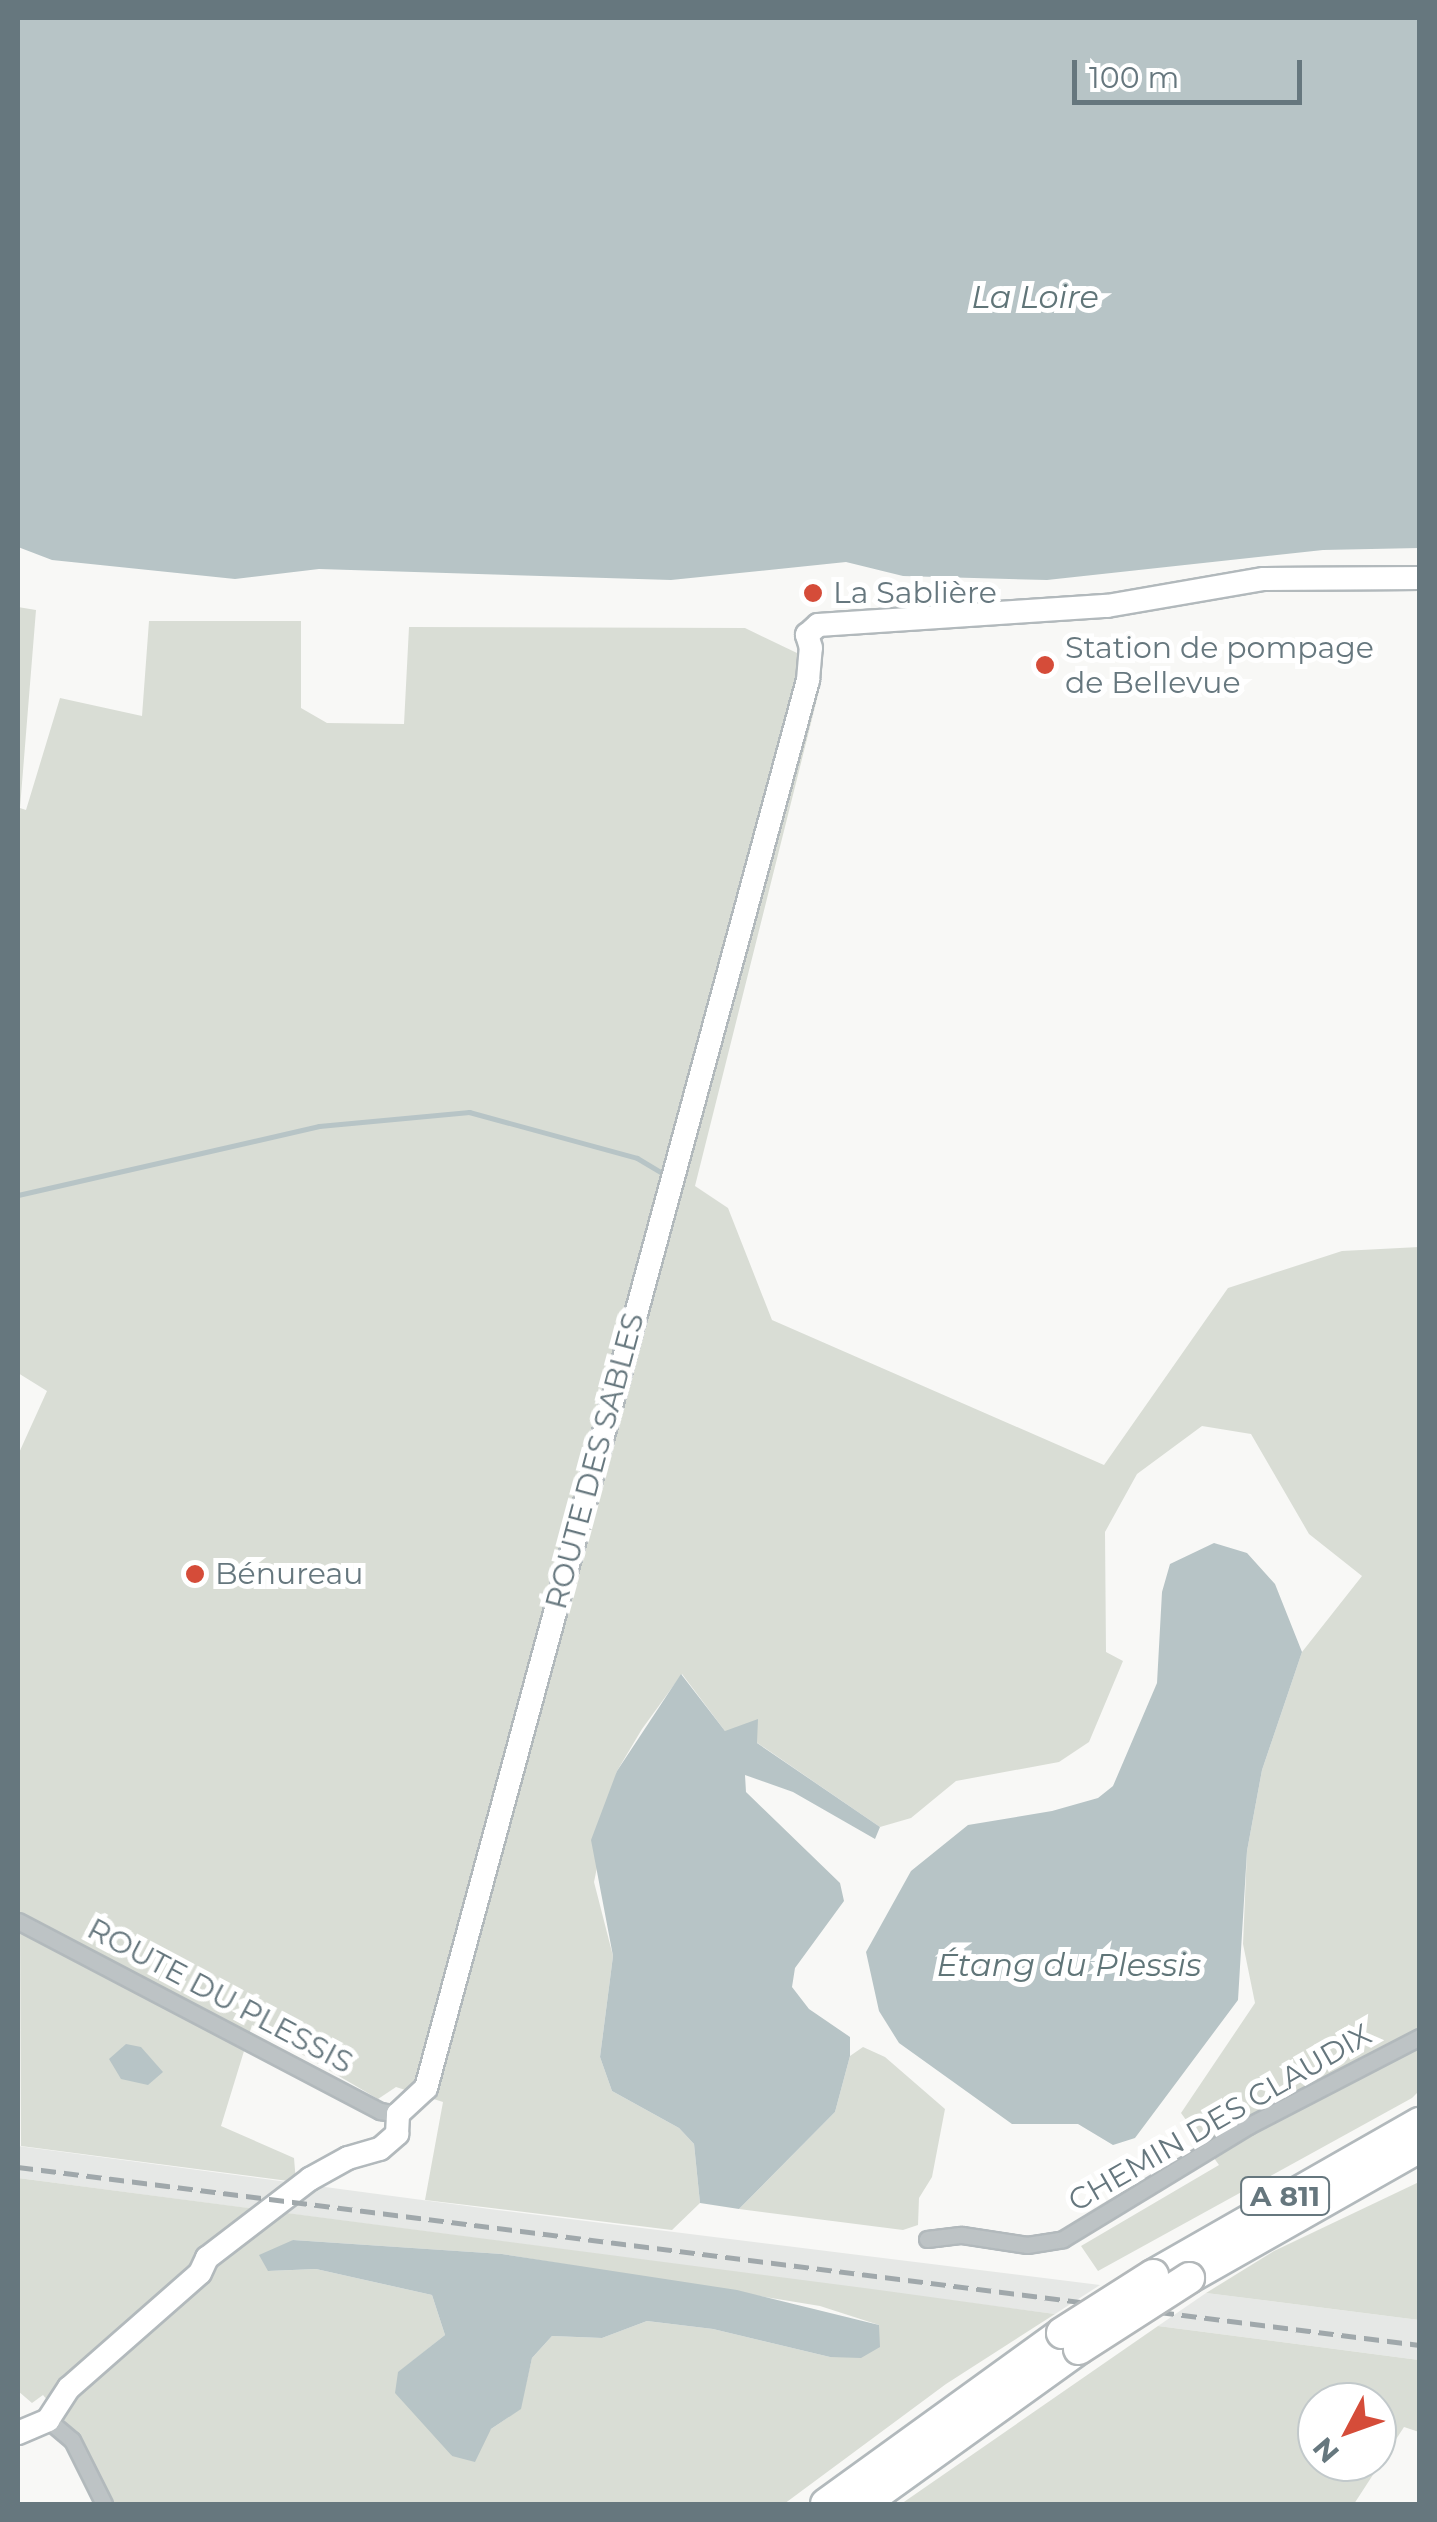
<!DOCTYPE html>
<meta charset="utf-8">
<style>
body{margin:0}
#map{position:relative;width:1437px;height:2522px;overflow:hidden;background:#f8f8f6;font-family:Montserrat,sans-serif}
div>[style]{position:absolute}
.built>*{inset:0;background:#e6e8e6}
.green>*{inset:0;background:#d9ddd5}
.water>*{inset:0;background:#b7c4c6}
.stream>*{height:5px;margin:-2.5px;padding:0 2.5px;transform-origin:2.5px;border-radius:2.5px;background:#b7c4c6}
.roads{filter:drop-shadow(2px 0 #b2b9bc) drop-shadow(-2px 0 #b2b9bc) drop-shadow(0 2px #b2b9bc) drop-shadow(0 -2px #b2b9bc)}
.street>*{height:15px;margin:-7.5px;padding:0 7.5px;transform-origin:7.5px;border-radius:7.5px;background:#bdc3c5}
.secondary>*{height:22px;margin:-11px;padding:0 11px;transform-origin:11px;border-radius:11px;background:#fff}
.highway>*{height:30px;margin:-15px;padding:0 15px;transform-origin:15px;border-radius:15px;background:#fff}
.rail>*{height:5px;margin-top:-2.5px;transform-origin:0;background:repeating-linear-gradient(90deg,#a0a8ab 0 15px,transparent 0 23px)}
.bridges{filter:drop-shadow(2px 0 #b3b8ba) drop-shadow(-2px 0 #b3b8ba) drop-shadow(0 2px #b3b8ba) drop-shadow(0 -2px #b3b8ba)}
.highway-bridge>*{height:30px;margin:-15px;padding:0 15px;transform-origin:15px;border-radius:15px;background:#fff}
.dots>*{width:28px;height:28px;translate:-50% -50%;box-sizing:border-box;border:5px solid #fff;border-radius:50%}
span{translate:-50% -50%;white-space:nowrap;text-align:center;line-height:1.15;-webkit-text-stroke:10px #fff;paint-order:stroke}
.shield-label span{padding:2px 8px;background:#fff;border:2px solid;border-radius:8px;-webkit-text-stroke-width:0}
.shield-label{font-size:28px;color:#66777e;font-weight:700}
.poi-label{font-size:30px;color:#66777e}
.left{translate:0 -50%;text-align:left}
.street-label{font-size:30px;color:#66777e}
.water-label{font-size:32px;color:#607578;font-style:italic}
.frame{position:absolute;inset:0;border:20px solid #66777e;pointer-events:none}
.north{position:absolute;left:1297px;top:2382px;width:100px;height:100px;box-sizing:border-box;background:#fff;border:2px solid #c2c9cb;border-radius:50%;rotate:229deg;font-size:28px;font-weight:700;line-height:40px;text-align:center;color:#66777e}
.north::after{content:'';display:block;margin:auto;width:35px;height:45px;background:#d54c39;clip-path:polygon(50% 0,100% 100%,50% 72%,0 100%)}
.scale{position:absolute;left:1072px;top:60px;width:230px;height:45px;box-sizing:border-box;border:5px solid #66777e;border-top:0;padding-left:12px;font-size:30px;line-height:35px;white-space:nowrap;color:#66777e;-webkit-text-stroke:8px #fff;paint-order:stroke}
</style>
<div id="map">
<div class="built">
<i style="clip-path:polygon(18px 2146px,497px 2210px,1100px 2285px,1055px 2314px,18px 2178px)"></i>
<i style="clip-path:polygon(1206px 2293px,1419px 2320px,1419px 2360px,1158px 2326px)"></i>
</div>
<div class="green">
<i style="clip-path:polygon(18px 607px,36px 610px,20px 808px,26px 810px,60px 698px,142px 716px,149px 621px,301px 621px,301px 708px,327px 723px,404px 724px,409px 627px,745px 628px,797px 653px,819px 691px,695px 1186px,728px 1208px,772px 1320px,1104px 1465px,1228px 1288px,1342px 1251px,1419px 1247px,1420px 2090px,1412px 2098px,1098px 2271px,1081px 2246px,1219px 2165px,1181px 2113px,1255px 2003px,1243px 1944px,1247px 1851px,1262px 1770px,1302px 1652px,1362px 1576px,1309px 1534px,1251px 1434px,1202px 1426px,1137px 1474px,1105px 1532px,1106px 1652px,1123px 1661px,1089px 1742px,1059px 1762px,956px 1781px,911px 1818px,880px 1827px,756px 1742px,725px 1731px,682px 1674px,642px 1729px,617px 1771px,594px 1882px,613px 1956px,600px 2057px,612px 2091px,679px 2128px,694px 2144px,700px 2203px,672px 2230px,425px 2200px,443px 2102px,396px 2087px,378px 2099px,252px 2025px,221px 2126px,294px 2158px,296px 2182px,21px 2146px,18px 1455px,47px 1391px,18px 1373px)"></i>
<i style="clip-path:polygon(863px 2047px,885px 2057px,945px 2109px,932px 2177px,919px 2198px,918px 2225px,903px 2230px,739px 2209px,835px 2112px,850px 2056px)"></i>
<i style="clip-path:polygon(evenodd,18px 2178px,872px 2289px,1055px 2314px,946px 2384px,784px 2504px,111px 2504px,74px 2432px,43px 2395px,32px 2403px,18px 2391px,18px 2178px,293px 2240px,502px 2254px,820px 2306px,879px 2325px,830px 2357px,713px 2329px,647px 2321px,602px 2338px,552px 2336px,532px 2358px,520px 2409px,452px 2456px,399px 2372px,445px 2335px,432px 2295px,316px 2269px,269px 2271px,293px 2240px)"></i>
<i style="clip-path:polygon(1419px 2182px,1419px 2320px,1206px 2293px,1274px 2251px)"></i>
<i style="clip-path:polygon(evenodd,1158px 2326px,1419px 2360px,1419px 2432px,1404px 2427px,1354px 2504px,901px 2504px,1158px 2326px,1317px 2402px,1377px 2402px,1377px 2462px,1317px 2462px,1317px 2402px)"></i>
</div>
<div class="water">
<i style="clip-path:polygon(18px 18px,1419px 18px,1419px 548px,1323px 550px,1047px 580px,903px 576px,846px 562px,671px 580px,319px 569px,235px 579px,52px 560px,18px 547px)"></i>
<i style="clip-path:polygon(1214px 1543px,1247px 1553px,1275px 1584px,1302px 1652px,1262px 1770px,1247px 1851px,1238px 2000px,1135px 2138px,1113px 2145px,1078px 2124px,1012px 2124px,899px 2043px,879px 2011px,866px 1952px,911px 1871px,968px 1825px,1052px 1811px,1098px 1798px,1113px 1786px,1157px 1683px,1162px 1592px,1170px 1564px)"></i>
<i style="clip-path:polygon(681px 1674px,725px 1731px,758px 1719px,757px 1743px,880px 1827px,875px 1839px,793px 1792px,745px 1775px,746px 1792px,840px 1883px,844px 1901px,795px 1968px,792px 1987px,809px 2009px,850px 2037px,850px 2056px,835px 2112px,739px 2209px,700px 2203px,694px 2144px,679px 2128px,612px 2091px,600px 2057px,613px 1956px,591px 1840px,617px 1771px)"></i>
<i style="clip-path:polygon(126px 2044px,141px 2047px,163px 2072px,148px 2085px,121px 2079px,109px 2059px)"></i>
<i style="clip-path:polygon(293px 2240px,502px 2254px,737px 2290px,879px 2325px,880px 2347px,861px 2358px,830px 2357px,713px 2329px,647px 2321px,602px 2338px,552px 2336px,532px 2358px,521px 2409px,491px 2429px,475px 2462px,452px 2456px,395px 2393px,398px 2372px,445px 2335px,432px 2295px,316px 2269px,268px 2271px,259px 2255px)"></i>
</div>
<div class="stream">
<i style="left:18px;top:1195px;width:309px;rotate:-12.9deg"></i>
<i style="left:319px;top:1126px;width:151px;rotate:-5.3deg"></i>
<i style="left:469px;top:1112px;width:174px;rotate:15.3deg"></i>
<i style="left:637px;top:1158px;width:29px;rotate:31deg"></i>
</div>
<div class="roads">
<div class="street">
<i style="left:18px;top:1921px;width:409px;rotate:27.7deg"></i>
<i style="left:380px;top:2111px;width:18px;rotate:9deg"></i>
<i style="left:927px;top:2239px;width:35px;rotate:-7deg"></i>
<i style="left:962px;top:2235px;width:66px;rotate:8.7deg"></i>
<i style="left:1027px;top:2245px;width:36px;rotate:-9deg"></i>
<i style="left:1063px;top:2239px;width:217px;rotate:-31.4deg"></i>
<i style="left:1248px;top:2126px;width:194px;rotate:-27.4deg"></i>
<i style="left:48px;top:2420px;width:31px;rotate:40deg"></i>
<i style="left:72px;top:2440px;width:72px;rotate:63.4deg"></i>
</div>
<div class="secondary">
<i style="left:811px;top:648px;width:14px;rotate:-107deg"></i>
<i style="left:807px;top:635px;width:15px;rotate:-42deg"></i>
<i style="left:818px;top:625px;width:290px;rotate:-3.8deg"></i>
<i style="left:1107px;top:606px;width:159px;rotate:-9.8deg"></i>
<i style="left:1264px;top:579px;width:156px;rotate:-0.4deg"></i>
<i style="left:18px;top:2433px;width:33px;rotate:-23deg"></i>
<i style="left:48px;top:2420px;width:38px;rotate:-57deg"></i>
<i style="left:69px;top:2388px;width:174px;rotate:-41.3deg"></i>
<i style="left:200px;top:2273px;width:17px;rotate:-65deg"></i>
<i style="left:207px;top:2258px;width:130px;rotate:-37.5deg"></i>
<i style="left:310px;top:2179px;width:43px;rotate:-28.9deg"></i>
<i style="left:348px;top:2158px;width:33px;rotate:-16deg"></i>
<i style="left:380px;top:2149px;width:23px;rotate:-41deg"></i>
<i style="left:397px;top:2134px;width:20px;rotate:-87deg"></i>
<i style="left:398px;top:2114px;width:38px;rotate:-43deg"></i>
<i style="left:426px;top:2088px;width:1459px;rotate:-74.82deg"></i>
<i style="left:808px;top:680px;width:32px;rotate:-85deg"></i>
</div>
<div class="highway">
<i style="left:1153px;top:2275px;width:307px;rotate:-29.7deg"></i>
<i style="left:1189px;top:2278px;width:266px;rotate:-29.6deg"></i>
<i style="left:826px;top:2504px;width:291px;rotate:-35.9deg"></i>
<i style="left:863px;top:2504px;width:266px;rotate:-35.7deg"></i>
</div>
</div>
<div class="rail">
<i style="left:18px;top:2167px;width:1413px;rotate:7.24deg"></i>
</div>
<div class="bridges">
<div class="highway-bridge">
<i style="left:1062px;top:2333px;width:108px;rotate:-32.5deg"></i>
<i style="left:1079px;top:2349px;width:131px;rotate:-32.8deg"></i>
</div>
</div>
<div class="dots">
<i style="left:813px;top:593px;background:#d54c39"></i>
<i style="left:1045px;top:665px;background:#d54c39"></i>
<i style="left:195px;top:1574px;background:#d54c39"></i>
</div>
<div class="shield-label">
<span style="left:1285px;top:2196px">A 811</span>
</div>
<div class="poi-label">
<span class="left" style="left:833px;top:593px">La Sablière</span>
<span class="left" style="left:1065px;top:665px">Station de pompage<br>de Bellevue</span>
<span class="left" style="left:215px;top:1574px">Bénureau</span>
</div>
<div class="street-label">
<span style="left:595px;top:1461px;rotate:-75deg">ROUTE DES SABLES</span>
<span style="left:220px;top:1996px;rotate:28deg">ROUTE DU PLESSIS</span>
<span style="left:1220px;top:2118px;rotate:-30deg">CHEMIN DES CLAUDIX</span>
</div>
<div class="water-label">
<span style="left:1035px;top:297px">La Loire</span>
<span style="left:1069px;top:1965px">Étang du Plessis</span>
</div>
<div class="frame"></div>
<div class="north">N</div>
<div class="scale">100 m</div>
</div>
